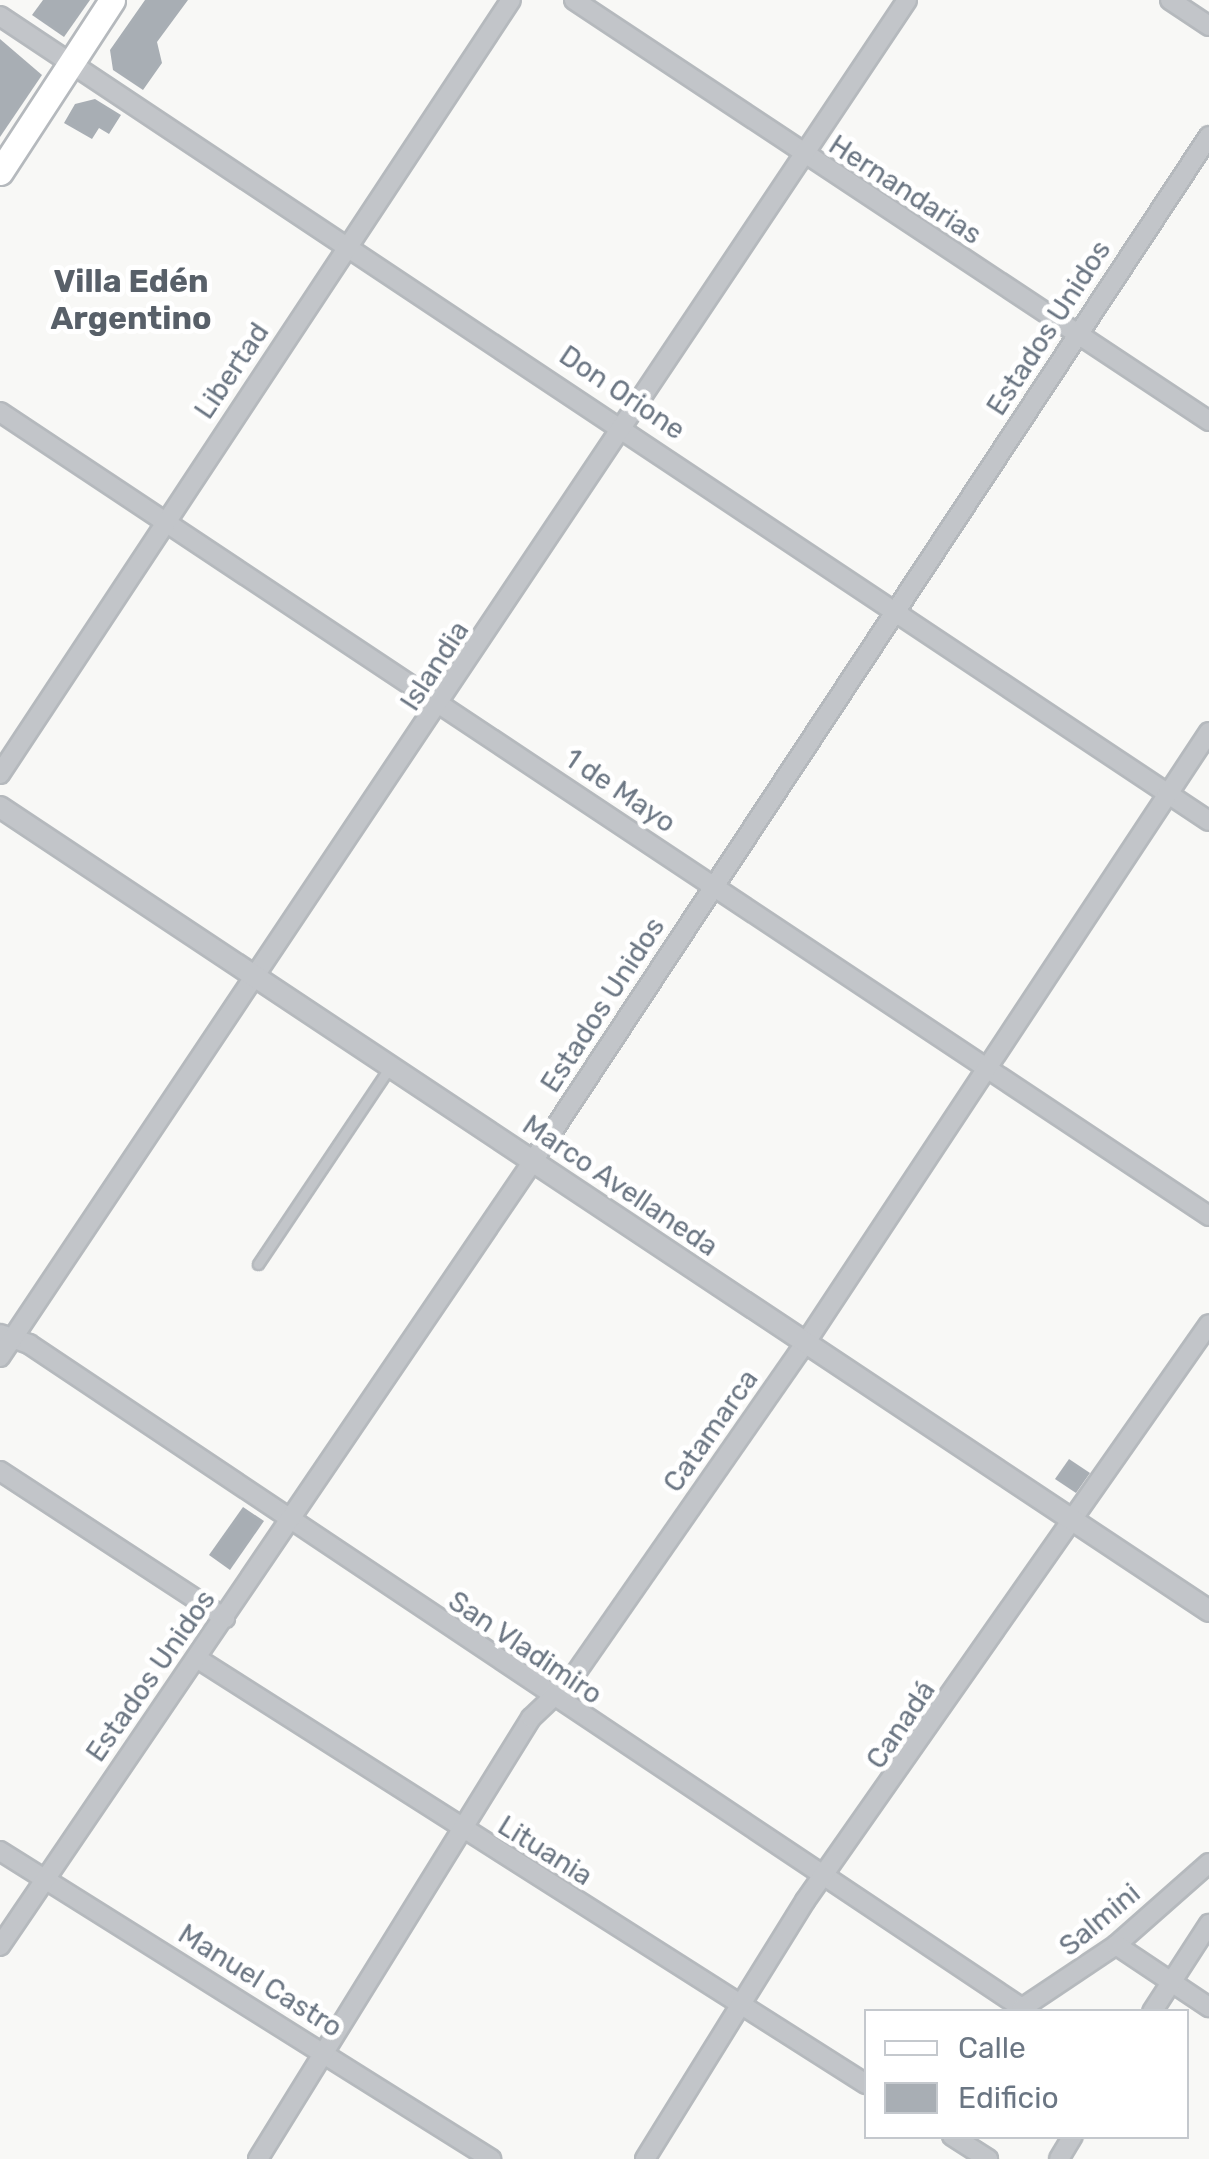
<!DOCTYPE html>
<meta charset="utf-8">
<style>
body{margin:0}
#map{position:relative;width:1209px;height:2159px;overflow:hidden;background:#f8f8f6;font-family:Rubik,sans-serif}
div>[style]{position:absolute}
.building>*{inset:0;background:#a8aeb4}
.roads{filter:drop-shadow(2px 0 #b5b9bd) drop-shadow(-2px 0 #b5b9bd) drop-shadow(0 2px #b5b9bd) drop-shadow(0 -2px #b5b9bd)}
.service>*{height:9px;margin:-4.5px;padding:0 4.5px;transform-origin:4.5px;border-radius:4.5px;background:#c2c5c9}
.minor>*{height:18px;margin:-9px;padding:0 9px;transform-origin:9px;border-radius:9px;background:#c2c5c9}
.tertiary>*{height:20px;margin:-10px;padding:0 10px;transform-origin:10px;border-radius:10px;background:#c2c5c9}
.secondary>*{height:25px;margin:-12.5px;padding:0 12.5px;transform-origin:12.5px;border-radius:12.5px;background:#fff}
span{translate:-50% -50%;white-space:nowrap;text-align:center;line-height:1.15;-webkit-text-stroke:10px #fff;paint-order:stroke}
.street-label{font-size:28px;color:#6b7683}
.quarter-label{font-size:32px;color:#586069;font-weight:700}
.legend{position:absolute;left:864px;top:2009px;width:325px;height:130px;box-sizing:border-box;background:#fff;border:2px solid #c4c8cd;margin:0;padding:12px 18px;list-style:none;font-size:30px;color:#6b7683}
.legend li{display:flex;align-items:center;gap:20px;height:50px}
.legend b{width:50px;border:2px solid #c4c8cd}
</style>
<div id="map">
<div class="building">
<i style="clip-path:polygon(43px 0,90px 0,64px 37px,32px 15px)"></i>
<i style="clip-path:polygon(145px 0,188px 0,157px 42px,162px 63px,143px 90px,113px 70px,110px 50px)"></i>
<i style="clip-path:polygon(0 39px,42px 75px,0 137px)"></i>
<i style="clip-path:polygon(95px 99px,121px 115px,109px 134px,99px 128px,92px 139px,64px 123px,75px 104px)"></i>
<i style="clip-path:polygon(1069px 1459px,1090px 1473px,1076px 1493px,1055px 1479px)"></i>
<i style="clip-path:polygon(243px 1507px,264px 1521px,230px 1570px,209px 1555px)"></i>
</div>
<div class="roads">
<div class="service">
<i style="left:258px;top:1264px;width:236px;rotate:-56.2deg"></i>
</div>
<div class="minor">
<i style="left:574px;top:0;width:762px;rotate:33.54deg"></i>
<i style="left:1170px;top:0;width:47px;rotate:33.7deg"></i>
<i style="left:0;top:16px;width:1452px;rotate:33.66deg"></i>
<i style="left:0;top:412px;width:1452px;rotate:33.62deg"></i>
<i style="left:0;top:774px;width:927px;rotate:-56.57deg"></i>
<i style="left:0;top:1334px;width:31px;rotate:19deg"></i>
<i style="left:29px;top:1344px;width:1195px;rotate:33.77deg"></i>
<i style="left:1022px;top:2008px;width:113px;rotate:-33.8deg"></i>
<i style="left:1116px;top:1945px;width:124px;rotate:-41.4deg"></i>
<i style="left:0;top:1357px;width:1632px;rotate:-56.24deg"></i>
<i style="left:0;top:1471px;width:269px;rotate:33.2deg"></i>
<i style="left:198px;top:1659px;width:792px;rotate:32.47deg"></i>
<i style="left:0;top:1851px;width:580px;rotate:32.1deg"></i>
<i style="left:1116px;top:1945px;width:112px;rotate:33.7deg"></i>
<i style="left:0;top:1946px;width:949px;rotate:-55.82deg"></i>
<i style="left:533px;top:1161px;width:1228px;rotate:-56.59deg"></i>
<i style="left:1152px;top:2012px;width:105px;rotate:-57.1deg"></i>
<i style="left:952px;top:2136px;width:43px;rotate:32.6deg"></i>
<i style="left:258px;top:2159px;width:519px;rotate:-58.24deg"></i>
<i style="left:531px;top:1718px;width:55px;rotate:-43.5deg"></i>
<i style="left:571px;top:1680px;width:412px;rotate:-55.2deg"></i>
<i style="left:806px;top:1342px;width:731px;rotate:-56.55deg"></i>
<i style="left:645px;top:2159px;width:304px;rotate:-58.2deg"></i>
<i style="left:805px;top:1901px;width:704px;rotate:-55deg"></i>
<i style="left:1059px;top:2159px;width:27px;rotate:-59deg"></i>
</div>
<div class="tertiary">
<i style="left:0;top:807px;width:1452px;rotate:33.62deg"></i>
</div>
<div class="secondary">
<i style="left:0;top:172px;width:205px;rotate:-56.9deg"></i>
</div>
</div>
<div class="street-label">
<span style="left:905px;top:190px;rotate:33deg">Hernandarias</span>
<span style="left:1049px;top:328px;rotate:-57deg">Estados Unidos</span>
<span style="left:232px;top:371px;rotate:-56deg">Libertad</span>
<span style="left:622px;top:393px;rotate:34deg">Don Orione</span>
<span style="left:435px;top:666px;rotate:-57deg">Islandia</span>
<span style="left:620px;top:791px;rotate:34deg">1 de Mayo</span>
<span style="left:603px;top:1005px;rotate:-57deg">Estados Unidos</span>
<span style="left:620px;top:1186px;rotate:34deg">Marco Avellaneda</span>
<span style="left:711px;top:1431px;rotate:-55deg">Catamarca</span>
<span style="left:525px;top:1648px;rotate:34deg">San Vladimiro</span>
<span style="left:151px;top:1676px;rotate:-55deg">Estados Unidos</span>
<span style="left:901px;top:1725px;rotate:-56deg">Canadá</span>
<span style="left:545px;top:1851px;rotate:32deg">Lituania</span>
<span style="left:1100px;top:1920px;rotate:-40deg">Salmini</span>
<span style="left:260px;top:1981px;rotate:32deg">Manuel Castro</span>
</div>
<div class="quarter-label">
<span style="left:131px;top:300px">Villa Edén<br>Argentino</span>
</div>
<ul class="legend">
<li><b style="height:12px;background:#fff"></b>Calle</li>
<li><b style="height:28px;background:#a8aeb4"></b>Edificio</li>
</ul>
</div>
